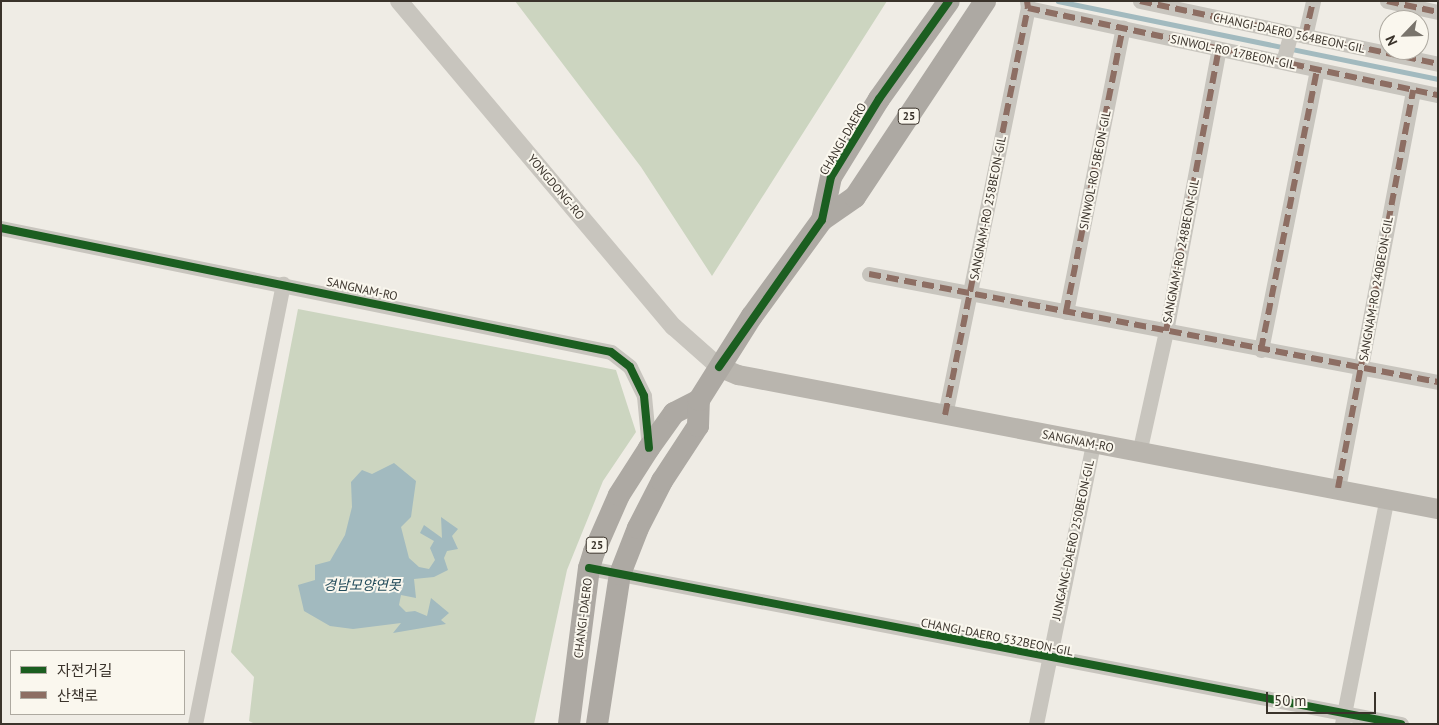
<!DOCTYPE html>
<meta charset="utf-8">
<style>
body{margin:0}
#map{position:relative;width:1439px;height:725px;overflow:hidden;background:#efece5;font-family:"PT Sans","Noto Sans KR",sans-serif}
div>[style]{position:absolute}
.green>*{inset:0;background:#ccd5c0}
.water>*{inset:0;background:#a2babf}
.stream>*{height:4.5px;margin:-2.25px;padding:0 2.25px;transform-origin:2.25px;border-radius:2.25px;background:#a2babf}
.minor>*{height:15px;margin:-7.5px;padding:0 7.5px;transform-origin:7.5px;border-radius:7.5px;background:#c8c5be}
.tertiary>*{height:18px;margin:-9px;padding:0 9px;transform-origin:9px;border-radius:9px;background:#c8c5be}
.secondary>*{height:20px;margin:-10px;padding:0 10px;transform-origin:10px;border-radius:10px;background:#b9b5ae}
.primary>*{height:22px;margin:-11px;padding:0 11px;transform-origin:11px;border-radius:11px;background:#ada9a3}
.quiet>*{height:6px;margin-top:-3px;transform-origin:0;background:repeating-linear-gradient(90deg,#8d6e63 0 12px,transparent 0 18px)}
.cycleway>*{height:8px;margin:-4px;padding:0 4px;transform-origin:4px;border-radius:4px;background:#1b5e20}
span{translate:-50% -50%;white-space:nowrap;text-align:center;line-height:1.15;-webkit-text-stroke:4px #faf7ee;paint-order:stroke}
.shield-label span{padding:1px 4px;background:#faf7ee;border:1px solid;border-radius:4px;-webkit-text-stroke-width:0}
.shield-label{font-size:11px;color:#3a332b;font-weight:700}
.street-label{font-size:12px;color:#3a332b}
.water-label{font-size:14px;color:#224b5a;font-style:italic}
.frame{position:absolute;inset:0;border:2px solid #3a332b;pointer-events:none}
.legend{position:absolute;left:10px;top:650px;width:175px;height:65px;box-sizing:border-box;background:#faf7ee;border:1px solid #ada9a0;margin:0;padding:6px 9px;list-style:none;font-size:15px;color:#3a332b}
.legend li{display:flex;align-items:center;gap:10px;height:25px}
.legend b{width:25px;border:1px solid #ada9a0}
.north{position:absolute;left:1379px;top:10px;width:50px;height:50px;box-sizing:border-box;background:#faf7ee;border:1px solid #ada9a0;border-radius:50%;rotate:246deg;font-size:14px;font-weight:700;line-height:20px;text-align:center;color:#3a332b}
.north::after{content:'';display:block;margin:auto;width:18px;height:22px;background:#79746c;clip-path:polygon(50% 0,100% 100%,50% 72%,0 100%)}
.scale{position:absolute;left:1266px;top:692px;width:110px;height:22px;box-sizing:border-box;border:2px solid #3a332b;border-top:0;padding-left:6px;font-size:15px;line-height:18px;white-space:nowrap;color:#3a332b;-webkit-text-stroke:4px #faf7ee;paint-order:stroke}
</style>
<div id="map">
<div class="green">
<i style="clip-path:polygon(515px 1px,887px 1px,712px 276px,641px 167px)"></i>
<i style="clip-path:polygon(298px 309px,616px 370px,636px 432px,603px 481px,567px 570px,534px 724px,255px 724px,249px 721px,254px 677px,231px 652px)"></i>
</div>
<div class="water">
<i style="clip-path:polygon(394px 463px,416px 481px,411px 517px,401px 527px,409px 558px,419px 567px,429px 569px,435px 560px,430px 548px,434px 541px,420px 533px,424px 525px,442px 538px,441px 517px,458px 529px,452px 536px,458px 549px,447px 551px,444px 558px,448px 570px,434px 577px,414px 579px,416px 598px,401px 595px,399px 605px,406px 612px,415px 611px,427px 616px,431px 598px,449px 613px,441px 620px,446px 624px,393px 633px,401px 623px,353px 629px,330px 626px,304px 611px,298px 585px,315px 580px,315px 565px,330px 561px,345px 535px,352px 507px,351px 482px,362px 470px,372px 474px)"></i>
</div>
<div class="stream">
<i style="left:1058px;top:1px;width:388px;rotate:11.6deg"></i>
</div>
<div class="minor">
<i style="left:1140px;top:1px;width:305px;rotate:11.9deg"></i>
<i style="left:1387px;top:1px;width:52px;rotate:12.2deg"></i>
<i style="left:1028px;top:8px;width:419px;rotate:12deg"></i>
<i style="left:1305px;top:36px;width:36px;rotate:-77deg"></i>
<i style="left:1283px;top:62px;width:30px;rotate:-75deg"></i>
<i style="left:1px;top:228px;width:622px;rotate:11.49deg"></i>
<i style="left:611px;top:352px;width:24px;rotate:38deg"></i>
<i style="left:630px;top:367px;width:32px;rotate:64deg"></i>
<i style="left:644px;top:396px;width:52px;rotate:84.5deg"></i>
<i style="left:869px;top:274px;width:579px;rotate:10.75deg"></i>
<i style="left:1066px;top:312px;width:290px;rotate:-78.7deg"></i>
<i style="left:1261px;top:350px;width:286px;rotate:-78.7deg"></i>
<i style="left:945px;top:415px;width:415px;rotate:-78.5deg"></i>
<i style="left:1028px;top:8px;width:7px;rotate:-98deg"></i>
<i style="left:1139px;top:453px;width:125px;rotate:-77.5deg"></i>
<i style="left:1166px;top:331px;width:287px;rotate:-79.4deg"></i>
<i style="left:1338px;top:488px;width:405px;rotate:-79.3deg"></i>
<i style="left:589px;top:568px;width:827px;rotate:10.88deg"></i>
<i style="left:195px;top:724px;width:449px;rotate:-78.7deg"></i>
<i style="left:1036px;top:724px;width:285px;rotate:-78.5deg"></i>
<i style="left:1342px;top:724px;width:227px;rotate:-78.8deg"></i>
</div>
<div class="tertiary">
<i style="left:399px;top:1px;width:426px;rotate:49.9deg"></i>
<i style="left:674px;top:327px;width:60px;rotate:41.6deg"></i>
</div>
<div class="secondary">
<i style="left:719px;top:367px;width:21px;rotate:23deg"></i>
<i style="left:738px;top:375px;width:713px;rotate:10.84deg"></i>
</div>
<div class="primary">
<i style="left:822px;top:220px;width:44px;rotate:-78.2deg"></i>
<i style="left:831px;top:177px;width:92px;rotate:-58.4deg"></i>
<i style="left:879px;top:99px;width:120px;rotate:-54.5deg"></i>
<i style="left:569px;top:724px;width:157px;rotate:-82.7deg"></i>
<i style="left:589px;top:568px;width:17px;rotate:-73deg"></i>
<i style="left:594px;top:552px;width:62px;rotate:-66.3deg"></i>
<i style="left:619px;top:495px;width:56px;rotate:-57.4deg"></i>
<i style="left:649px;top:448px;width:43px;rotate:-54.5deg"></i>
<i style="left:674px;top:413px;width:28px;rotate:-27deg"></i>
<i style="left:597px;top:724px;width:152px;rotate:-81.3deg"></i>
<i style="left:620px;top:574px;width:49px;rotate:-68.6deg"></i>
<i style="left:638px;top:528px;width:53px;rotate:-62.9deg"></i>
<i style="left:662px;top:481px;width:66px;rotate:-56.8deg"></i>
<i style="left:698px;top:426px;width:26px;rotate:-88deg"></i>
<i style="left:699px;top:400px;width:99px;rotate:-57.8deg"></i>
<i style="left:752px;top:316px;width:119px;rotate:-53.9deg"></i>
<i style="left:822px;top:220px;width:40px;rotate:-34.9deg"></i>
<i style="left:855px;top:197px;width:235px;rotate:-56.4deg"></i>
</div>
<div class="quiet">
<i style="left:1140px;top:1px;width:305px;rotate:11.9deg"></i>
<i style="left:1387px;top:1px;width:52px;rotate:12.2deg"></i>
<i style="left:1028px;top:8px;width:419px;rotate:12deg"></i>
<i style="left:1305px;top:36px;width:36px;rotate:-77deg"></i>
<i style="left:869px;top:274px;width:579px;rotate:10.75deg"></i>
<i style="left:1066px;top:312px;width:290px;rotate:-78.7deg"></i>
<i style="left:1166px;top:331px;width:287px;rotate:-79.4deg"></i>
<i style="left:1261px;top:350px;width:286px;rotate:-78.7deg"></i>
<i style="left:945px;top:415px;width:415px;rotate:-78.5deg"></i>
<i style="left:1028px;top:8px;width:7px;rotate:-98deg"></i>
<i style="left:1338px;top:488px;width:405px;rotate:-79.3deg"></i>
</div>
<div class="cycleway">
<i style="left:1px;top:228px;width:622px;rotate:11.49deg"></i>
<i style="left:611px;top:352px;width:24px;rotate:38deg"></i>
<i style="left:630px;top:367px;width:32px;rotate:64deg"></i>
<i style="left:644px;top:396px;width:52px;rotate:84.5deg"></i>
<i style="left:719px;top:367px;width:179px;rotate:-55deg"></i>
<i style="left:822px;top:220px;width:44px;rotate:-78.2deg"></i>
<i style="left:831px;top:177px;width:92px;rotate:-58.4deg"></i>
<i style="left:879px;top:99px;width:120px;rotate:-54.5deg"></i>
<i style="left:589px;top:568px;width:827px;rotate:10.88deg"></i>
</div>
<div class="shield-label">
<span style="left:909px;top:116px">25</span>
<span style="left:597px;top:545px">25</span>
</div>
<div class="street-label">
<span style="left:1289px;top:33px;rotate:12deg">CHANGI-DAERO 564BEON-GIL</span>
<span style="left:1233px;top:52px;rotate:12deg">SINWOL-RO 17BEON-GIL</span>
<span style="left:843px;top:139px;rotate:-60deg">CHANGI-DAERO</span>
<span style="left:1095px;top:170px;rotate:-79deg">SINWOL-RO 5BEON-GIL</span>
<span style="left:556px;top:187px;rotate:50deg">YONGDONG-RO</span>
<span style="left:988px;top:208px;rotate:-79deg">SANGNAM-RO 258BEON-GIL</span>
<span style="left:1181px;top:251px;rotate:-79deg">SANGNAM-RO 248BEON-GIL</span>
<span style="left:362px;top:289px;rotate:12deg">SANGNAM-RO</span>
<span style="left:1376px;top:289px;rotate:-80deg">SANGNAM-RO 240BEON-GIL</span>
<span style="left:1078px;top:441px;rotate:11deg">SANGNAM-RO</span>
<span style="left:1073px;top:540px;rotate:-78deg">JUNGANG-DAERO 250BEON-GIL</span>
<span style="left:583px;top:618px;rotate:-83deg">CHANGI-DAERO</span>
<span style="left:997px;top:637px;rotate:11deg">CHANGI-DAERO 532BEON-GIL</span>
</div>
<div class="water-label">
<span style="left:362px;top:585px">경남모양연못</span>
</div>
<div class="frame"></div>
<ul class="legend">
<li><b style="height:6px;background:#1b5e20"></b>자전거길</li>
<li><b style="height:6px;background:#8d6e63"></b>산책로</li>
</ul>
<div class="north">N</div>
<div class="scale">50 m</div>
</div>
